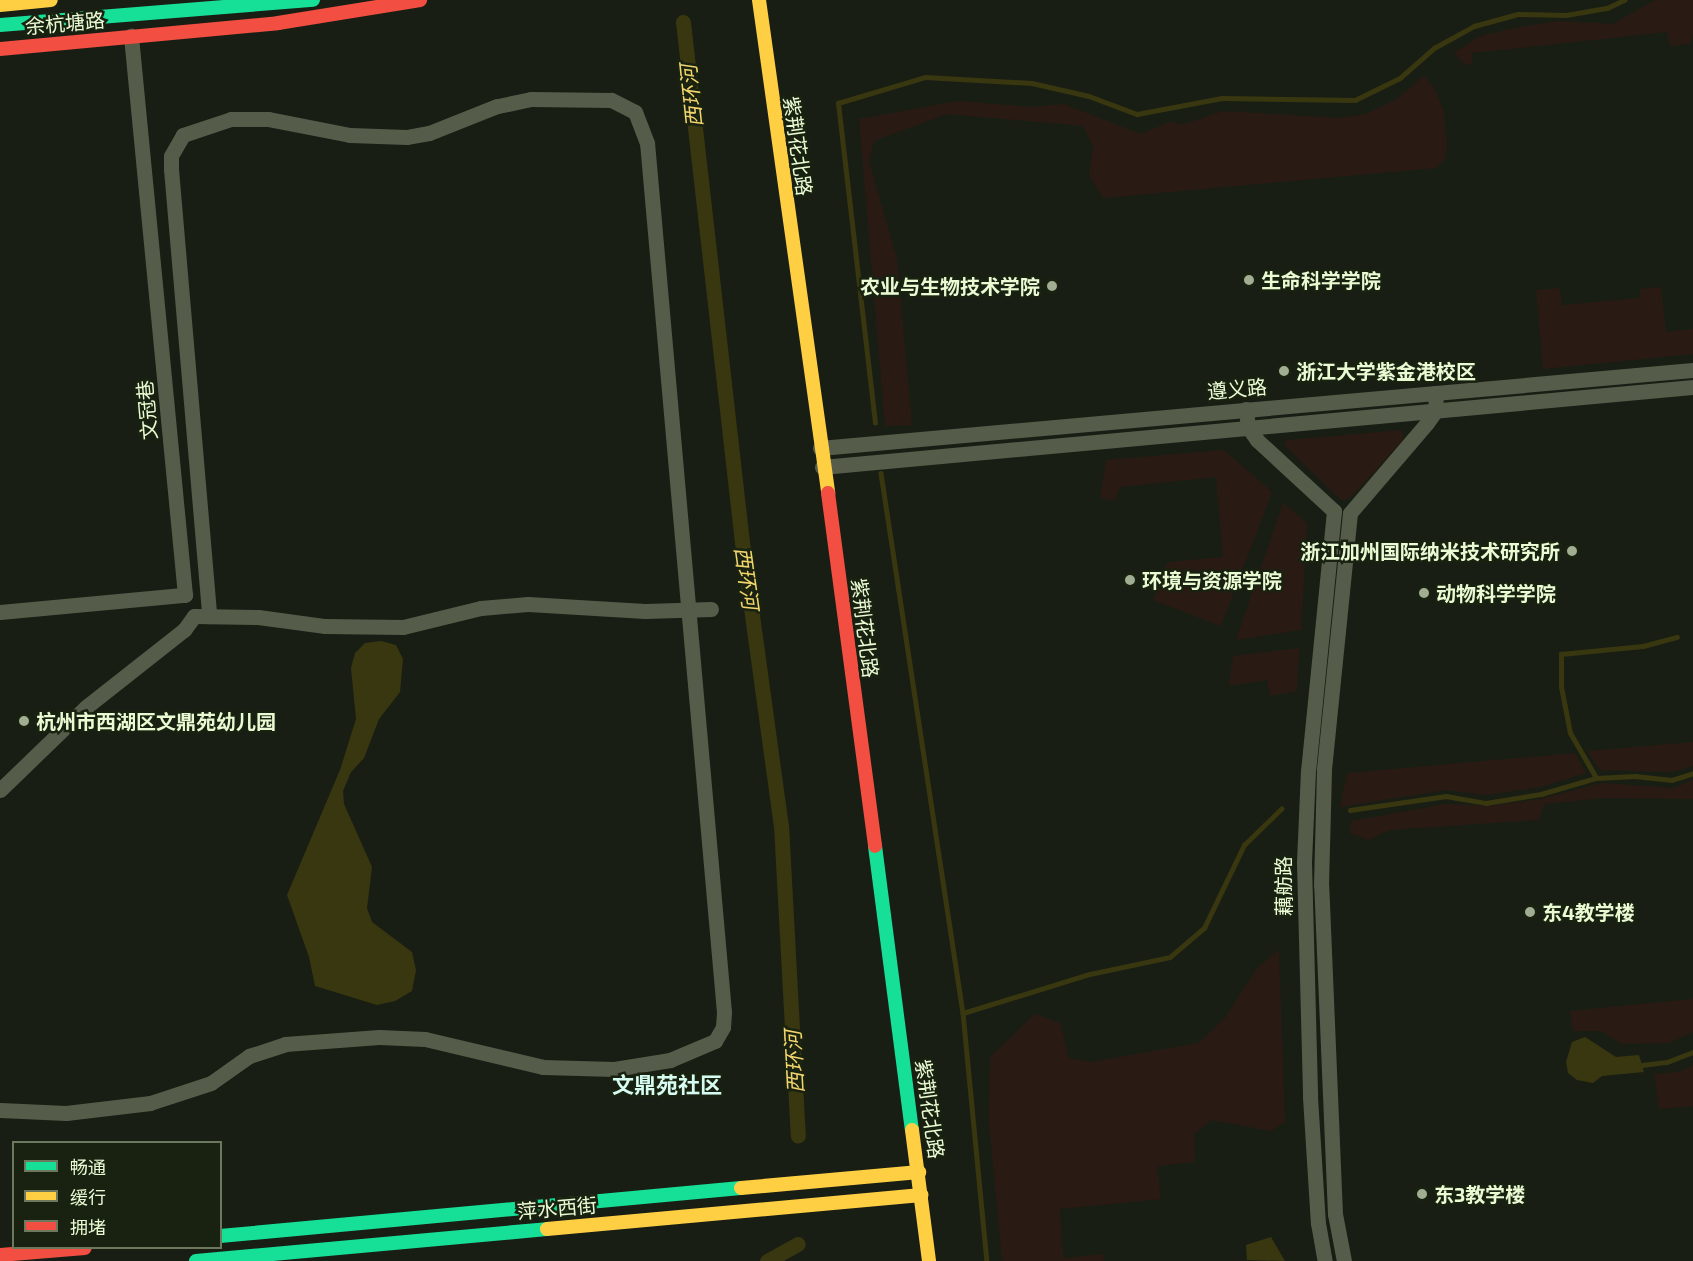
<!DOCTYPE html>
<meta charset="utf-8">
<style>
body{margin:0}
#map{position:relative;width:1693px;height:1261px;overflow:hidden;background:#191e14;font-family:"Exo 2","Noto Sans SC",sans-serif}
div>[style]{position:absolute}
.green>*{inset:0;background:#291b13}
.water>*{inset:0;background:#39370f}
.stream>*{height:4.5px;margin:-2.25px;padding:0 2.25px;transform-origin:2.25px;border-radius:2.25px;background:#39370f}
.canal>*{height:15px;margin:-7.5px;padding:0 7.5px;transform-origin:7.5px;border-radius:7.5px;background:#39370f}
.street>*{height:15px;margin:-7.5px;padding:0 7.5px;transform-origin:7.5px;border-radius:7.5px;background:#555d4a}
.fast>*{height:14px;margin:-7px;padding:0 7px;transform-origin:7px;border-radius:7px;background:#16e098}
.slow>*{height:14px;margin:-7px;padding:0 7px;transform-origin:7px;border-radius:7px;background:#ffcf43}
.jam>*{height:14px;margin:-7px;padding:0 7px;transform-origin:7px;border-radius:7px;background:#f24e42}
.dots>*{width:16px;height:16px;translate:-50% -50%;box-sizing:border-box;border:3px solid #192210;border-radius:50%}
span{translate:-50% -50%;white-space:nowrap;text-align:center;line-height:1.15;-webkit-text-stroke:5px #192210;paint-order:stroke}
.street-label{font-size:20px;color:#eafbd4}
.poi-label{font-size:20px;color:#eafbd4;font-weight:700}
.left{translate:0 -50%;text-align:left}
.right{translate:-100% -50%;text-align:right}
.water-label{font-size:21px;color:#f2d56c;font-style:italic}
.quarter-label{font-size:22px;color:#d6fbf0;font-weight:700}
.legend{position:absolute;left:12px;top:1141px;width:210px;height:108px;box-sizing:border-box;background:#192210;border:2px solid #6d795e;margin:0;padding:8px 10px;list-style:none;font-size:18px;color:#eafbd4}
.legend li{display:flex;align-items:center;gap:12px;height:30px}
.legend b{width:30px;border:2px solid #6d795e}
</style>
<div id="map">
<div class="green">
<i style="clip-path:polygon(1655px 0,1693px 0,1693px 36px,1689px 44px,1670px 46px,1667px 32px,1472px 53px,1472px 64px,1466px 65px,1454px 53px,1478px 37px,1509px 29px,1559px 21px,1613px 24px)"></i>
<i style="clip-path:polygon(1424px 76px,1435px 89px,1443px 109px,1447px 144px,1445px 160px,1436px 168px,1103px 198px,1089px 176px,1093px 146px,1083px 126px,947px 114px,874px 141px,869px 161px,897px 259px,912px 425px,885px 426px,859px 119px,958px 101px,1032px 107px,1063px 104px,1141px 134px,1169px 122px,1185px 124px,1223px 111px,1338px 118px,1366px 114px,1397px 99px)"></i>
<i style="clip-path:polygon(1661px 287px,1666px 332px,1693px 329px,1693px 354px,1543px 369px,1536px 290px,1560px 288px,1562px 305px,1640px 298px,1640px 289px)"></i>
<i style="clip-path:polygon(1402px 430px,1403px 440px,1349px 499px,1341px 500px,1284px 445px,1287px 440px)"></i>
<i style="clip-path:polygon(1224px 450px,1272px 492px,1221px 626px,1153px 600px,1168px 562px,1223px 557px,1216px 477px,1120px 487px,1115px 501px,1100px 498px,1106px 460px)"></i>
<i style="clip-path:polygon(1283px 503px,1307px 523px,1301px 630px,1236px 640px)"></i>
<i style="clip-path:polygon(1299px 648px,1297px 691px,1270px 696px,1267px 680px,1229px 686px,1233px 656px)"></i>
<i style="clip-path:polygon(1693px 742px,1693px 766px,1672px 772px,1600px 770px,1587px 751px)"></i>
<i style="clip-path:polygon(1575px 753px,1586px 773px,1541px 787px,1485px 795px,1446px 790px,1340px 807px,1347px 773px)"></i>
<i style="clip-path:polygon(1693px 780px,1693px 799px,1603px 798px,1544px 804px,1539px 820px,1389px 830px,1369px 840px,1349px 833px,1352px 821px,1445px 804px,1489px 806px,1541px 799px,1601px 783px,1674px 788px)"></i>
<i style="clip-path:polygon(1279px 950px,1285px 1122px,1271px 1131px,1211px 1120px,1194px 1134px,1195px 1162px,1157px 1166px,1161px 1199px,1060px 1209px,1063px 1258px,1103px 1254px,1104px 1261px,1002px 1261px,989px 1122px,990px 1057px,1035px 1014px,1060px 1023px,1069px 1058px,1092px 1062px,1198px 1043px,1225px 1018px,1257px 968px)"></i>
<i style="clip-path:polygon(1693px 999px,1693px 1032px,1669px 1043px,1621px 1044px,1602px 1031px,1573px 1031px,1570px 1011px)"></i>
<i style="clip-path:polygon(1693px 1065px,1693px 1106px,1659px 1109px,1654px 1074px,1679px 1072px)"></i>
</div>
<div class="water">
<i style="clip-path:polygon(381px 641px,396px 645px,403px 659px,400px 692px,379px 719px,364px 758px,351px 772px,343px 791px,344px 804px,372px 867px,367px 908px,372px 922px,412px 952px,416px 970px,412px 991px,395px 1001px,377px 1005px,315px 986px,309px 957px,287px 895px,340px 770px,356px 719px,351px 668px,355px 653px,365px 643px)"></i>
<i style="clip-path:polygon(1585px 1037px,1616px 1057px,1639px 1055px,1644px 1072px,1602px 1076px,1593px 1083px,1577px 1080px,1568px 1073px,1566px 1062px,1572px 1042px)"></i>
<i style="clip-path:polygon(1271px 1237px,1285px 1261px,1247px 1260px,1246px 1245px)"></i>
</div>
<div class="stream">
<i style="left:875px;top:423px;width:322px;rotate:-96.6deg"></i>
<i style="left:838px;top:103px;width:91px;rotate:-16.6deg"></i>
<i style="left:925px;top:77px;width:107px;rotate:3.2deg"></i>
<i style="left:1032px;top:83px;width:58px;rotate:12.8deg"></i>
<i style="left:1089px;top:96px;width:51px;rotate:20.6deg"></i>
<i style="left:1137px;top:114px;width:86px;rotate:-10.7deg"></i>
<i style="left:1222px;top:98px;width:133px;rotate:0.9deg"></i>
<i style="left:1355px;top:100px;width:50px;rotate:-26.1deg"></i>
<i style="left:1400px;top:78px;width:45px;rotate:-41.4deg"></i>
<i style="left:1434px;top:48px;width:46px;rotate:-28.8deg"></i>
<i style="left:1474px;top:26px;width:46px;rotate:-15.3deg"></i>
<i style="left:1518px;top:14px;width:48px;rotate:1.2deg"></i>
<i style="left:1566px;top:15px;width:42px;rotate:-9.7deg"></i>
<i style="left:1607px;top:8px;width:19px;rotate:-25deg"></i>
<i style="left:881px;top:473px;width:546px;rotate:81.37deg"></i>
<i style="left:963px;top:1013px;width:249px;rotate:84.5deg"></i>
<i style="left:1596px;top:778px;width:52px;rotate:-120deg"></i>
<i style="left:1570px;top:733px;width:47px;rotate:-101.1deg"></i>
<i style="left:1561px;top:687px;width:33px;rotate:-90deg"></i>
<i style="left:1561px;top:654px;width:82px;rotate:-5.6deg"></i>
<i style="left:1643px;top:646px;width:35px;rotate:-15deg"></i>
<i style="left:1350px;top:810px;width:97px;rotate:-8.3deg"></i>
<i style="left:1446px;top:796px;width:41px;rotate:9.9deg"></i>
<i style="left:1486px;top:803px;width:56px;rotate:-9.3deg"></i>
<i style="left:1541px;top:794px;width:57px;rotate:-16.2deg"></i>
<i style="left:1596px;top:778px;width:39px;rotate:-3deg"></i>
<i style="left:1635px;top:776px;width:37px;rotate:6deg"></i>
<i style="left:1672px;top:780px;width:22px;rotate:-18deg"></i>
<i style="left:963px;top:1013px;width:133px;rotate:-17.1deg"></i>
<i style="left:1090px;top:974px;width:82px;rotate:-12deg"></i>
<i style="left:1170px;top:957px;width:45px;rotate:-40.5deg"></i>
<i style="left:1204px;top:928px;width:92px;rotate:-64.3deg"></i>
<i style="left:1244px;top:845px;width:52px;rotate:-44.2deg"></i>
<i style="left:1642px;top:1065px;width:25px;rotate:-7deg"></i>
<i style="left:1667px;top:1062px;width:28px;rotate:-21deg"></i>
</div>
<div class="canal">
<i style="left:683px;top:22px;width:523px;rotate:83.53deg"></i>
<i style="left:742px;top:542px;width:286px;rotate:82.2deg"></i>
<i style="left:781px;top:825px;width:311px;rotate:86.9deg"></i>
<i style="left:767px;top:1261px;width:35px;rotate:-29deg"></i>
</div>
<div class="street">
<i style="left:1246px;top:409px;width:18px;rotate:84deg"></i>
<i style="left:1248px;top:427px;width:16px;rotate:55deg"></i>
<i style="left:1257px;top:440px;width:105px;rotate:42.7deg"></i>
<i style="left:1334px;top:511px;width:260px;rotate:95.7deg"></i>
<i style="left:1308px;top:770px;width:93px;rotate:92.5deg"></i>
<i style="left:1304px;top:863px;width:234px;rotate:88.5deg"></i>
<i style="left:1310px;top:1097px;width:126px;rotate:86.4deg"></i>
<i style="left:1318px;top:1223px;width:39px;rotate:80deg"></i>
<i style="left:820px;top:448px;width:876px;rotate:-5.11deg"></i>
<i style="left:822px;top:467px;width:875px;rotate:-5.25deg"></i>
<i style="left:0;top:612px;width:186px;rotate:-5.3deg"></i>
<i style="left:185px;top:595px;width:562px;rotate:-95.52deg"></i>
<i style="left:0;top:790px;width:120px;rotate:-44deg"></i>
<i style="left:86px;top:707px;width:125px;rotate:-38.2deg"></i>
<i style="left:184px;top:630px;width:17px;rotate:-54deg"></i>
<i style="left:194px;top:616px;width:64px;rotate:0.9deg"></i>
<i style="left:258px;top:617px;width:68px;rotate:7.7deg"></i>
<i style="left:325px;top:626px;width:78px;rotate:0.7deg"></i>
<i style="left:403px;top:627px;width:80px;rotate:-13.7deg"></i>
<i style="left:481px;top:608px;width:47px;rotate:-4.9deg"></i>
<i style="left:528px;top:604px;width:117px;rotate:3.4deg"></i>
<i style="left:645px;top:611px;width:66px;rotate:-1.7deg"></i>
<i style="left:0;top:1110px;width:66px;rotate:2.6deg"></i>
<i style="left:66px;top:1113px;width:85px;rotate:-6.8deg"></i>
<i style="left:150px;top:1103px;width:64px;rotate:-18.2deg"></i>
<i style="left:211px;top:1083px;width:47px;rotate:-35.4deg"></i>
<i style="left:249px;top:1056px;width:38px;rotate:-18deg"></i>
<i style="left:285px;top:1044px;width:94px;rotate:-4.3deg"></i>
<i style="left:379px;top:1037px;width:46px;rotate:2.5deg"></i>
<i style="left:425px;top:1039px;width:121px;rotate:13.3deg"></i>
<i style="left:543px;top:1067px;width:71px;rotate:1.6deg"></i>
<i style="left:614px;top:1069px;width:57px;rotate:-9.1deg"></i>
<i style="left:670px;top:1060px;width:49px;rotate:-22.9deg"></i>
<i style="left:715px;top:1041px;width:16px;rotate:-60deg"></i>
<i style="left:723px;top:1027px;width:15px;rotate:-86deg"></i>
<i style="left:724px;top:1012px;width:872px;rotate:-95.06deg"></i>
<i style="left:647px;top:143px;width:33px;rotate:-111deg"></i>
<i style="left:635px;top:112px;width:27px;rotate:-153deg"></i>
<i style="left:611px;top:100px;width:80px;rotate:-179.3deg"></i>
<i style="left:531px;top:99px;width:35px;rotate:168deg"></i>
<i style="left:497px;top:106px;width:73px;rotate:158.3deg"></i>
<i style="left:429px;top:133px;width:22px;rotate:170deg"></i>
<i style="left:407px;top:137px;width:57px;rotate:-178deg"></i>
<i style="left:350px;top:135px;width:84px;rotate:-169deg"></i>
<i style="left:268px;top:119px;width:37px;rotate:180deg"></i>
<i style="left:231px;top:119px;width:51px;rotate:161.6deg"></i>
<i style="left:183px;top:135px;width:24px;rotate:120deg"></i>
<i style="left:171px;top:156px;width:13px;rotate:90deg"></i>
<i style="left:171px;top:169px;width:449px;rotate:85.1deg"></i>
<i style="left:1344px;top:1261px;width:48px;rotate:-100.8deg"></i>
<i style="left:1335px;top:1214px;width:329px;rotate:-92.4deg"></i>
<i style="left:1321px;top:885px;width:116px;rotate:-88.5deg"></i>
<i style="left:1324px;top:769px;width:257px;rotate:-84.2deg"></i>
<i style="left:1350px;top:513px;width:118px;rotate:-49.5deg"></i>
<i style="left:1427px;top:423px;width:16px;rotate:-55deg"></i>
<i style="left:1436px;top:410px;width:17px;rotate:-93deg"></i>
</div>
<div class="fast">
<i style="left:0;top:25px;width:314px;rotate:-4.6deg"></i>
<i style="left:875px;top:846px;width:286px;rotate:82.6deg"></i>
<i style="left:220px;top:1236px;width:523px;rotate:-5.26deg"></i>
<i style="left:196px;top:1261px;width:352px;rotate:-5.2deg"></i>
</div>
<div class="slow">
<i style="left:759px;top:0;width:498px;rotate:82deg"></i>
<i style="left:0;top:5px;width:51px;rotate:-5.6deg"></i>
<i style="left:912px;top:1130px;width:132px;rotate:82.6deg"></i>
<i style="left:741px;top:1188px;width:179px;rotate:-5.1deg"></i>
<i style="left:547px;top:1229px;width:376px;rotate:-5.2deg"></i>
</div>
<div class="jam">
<i style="left:0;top:49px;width:279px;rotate:-5.3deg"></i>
<i style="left:278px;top:23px;width:144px;rotate:-9.2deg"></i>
<i style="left:828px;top:493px;width:356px;rotate:82.4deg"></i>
<i style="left:0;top:1255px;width:85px;rotate:-4.7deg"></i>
</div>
<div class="dots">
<i style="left:1249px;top:280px;background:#a1ae91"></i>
<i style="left:1052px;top:286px;background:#a1ae91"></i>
<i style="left:1284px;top:371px;background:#a1ae91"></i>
<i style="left:1572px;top:551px;background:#a1ae91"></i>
<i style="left:1130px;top:580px;background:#a1ae91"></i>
<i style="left:1424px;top:593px;background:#a1ae91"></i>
<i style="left:24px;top:721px;background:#a1ae91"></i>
<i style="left:1530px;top:912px;background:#a1ae91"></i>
<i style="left:1422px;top:1194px;background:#a1ae91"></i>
</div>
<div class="street-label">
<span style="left:65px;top:23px;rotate:-5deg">余杭塘路</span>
<span style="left:798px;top:146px;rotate:82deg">紫荆花北路</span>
<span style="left:1237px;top:389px;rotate:-5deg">遵义路</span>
<span style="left:147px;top:410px;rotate:-95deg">文冠巷</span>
<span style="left:865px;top:628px;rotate:83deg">紫荆花北路</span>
<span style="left:1283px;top:886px;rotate:-90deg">藕舫路</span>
<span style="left:930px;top:1109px;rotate:82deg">紫荆花北路</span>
<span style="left:557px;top:1208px;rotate:-5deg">萍水西街</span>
</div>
<div class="poi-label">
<span class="left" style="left:1261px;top:280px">生命科学学院</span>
<span class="right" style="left:1040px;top:286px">农业与生物技术学院</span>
<span class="left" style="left:1296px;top:371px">浙江大学紫金港校区</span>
<span class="right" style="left:1560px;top:551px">浙江加州国际纳米技术研究所</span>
<span class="left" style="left:1142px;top:580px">环境与资源学院</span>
<span class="left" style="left:1436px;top:593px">动物科学学院</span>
<span class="left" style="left:36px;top:721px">杭州市西湖区文鼎苑幼儿园</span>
<span class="left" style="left:1542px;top:912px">东4教学楼</span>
<span class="left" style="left:1434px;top:1194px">东3教学楼</span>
</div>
<div class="water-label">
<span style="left:691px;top:96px;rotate:-96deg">西环河</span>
<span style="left:747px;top:578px;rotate:82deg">西环河</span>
<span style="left:794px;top:1062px;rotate:-93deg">西环河</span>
</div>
<div class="quarter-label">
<span style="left:667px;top:1085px">文鼎苑社区</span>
</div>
<ul class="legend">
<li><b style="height:8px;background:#16e098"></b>畅通</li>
<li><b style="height:8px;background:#ffcf43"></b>缓行</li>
<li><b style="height:8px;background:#f24e42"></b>拥堵</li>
</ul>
</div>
